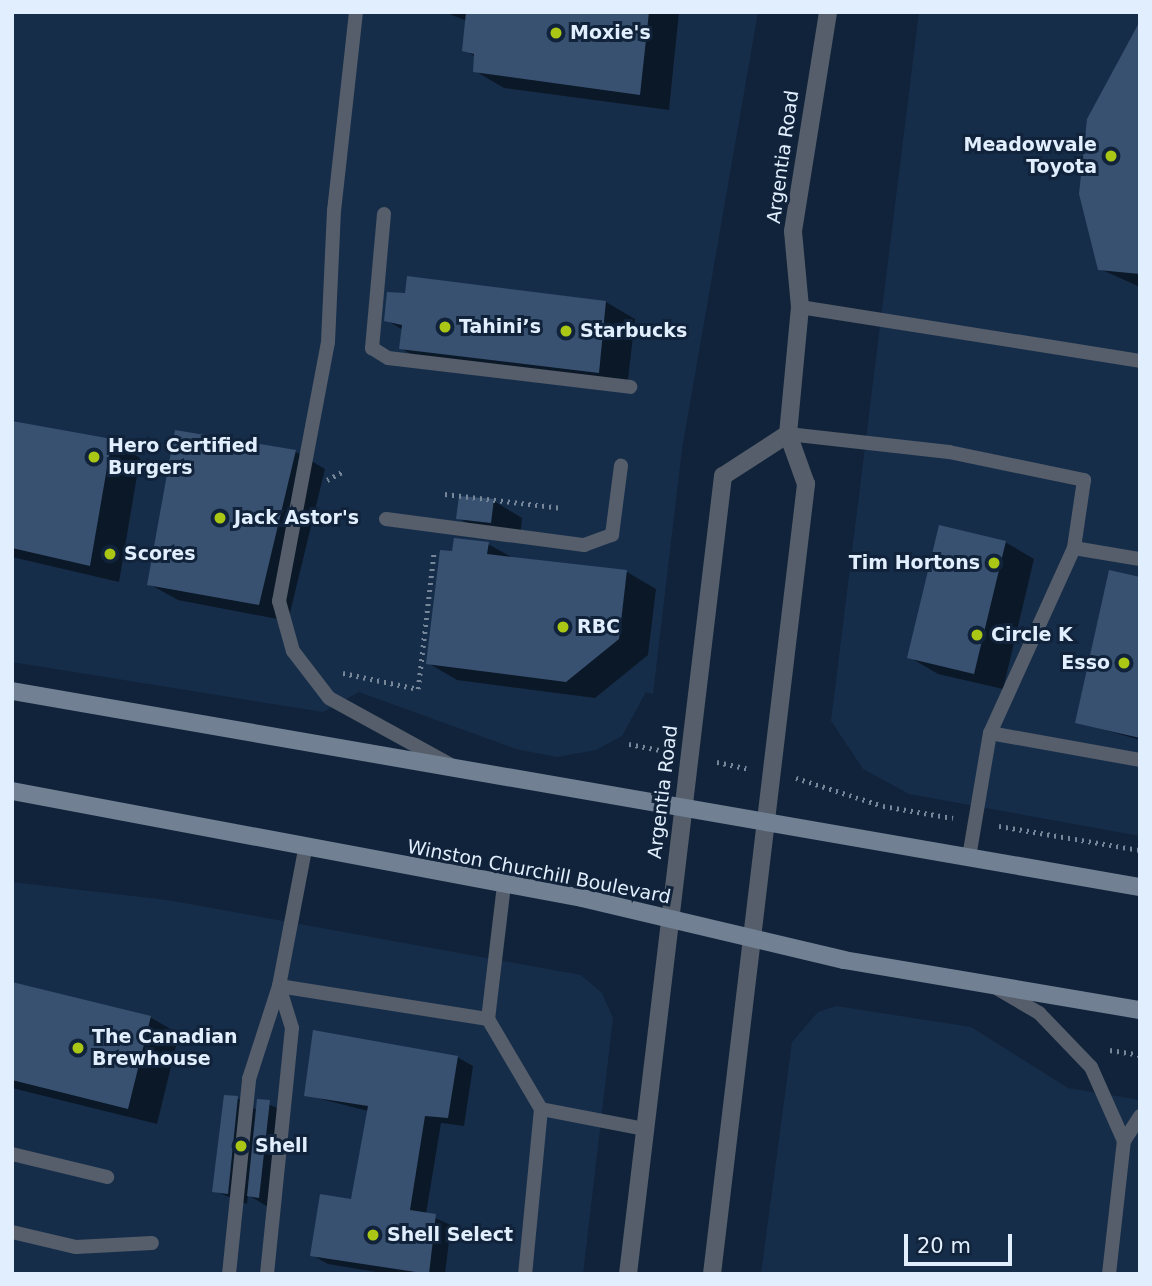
<!DOCTYPE html>
<meta charset="utf-8">
<style>
body{margin:0}
#map{position:relative;width:1152px;height:1286px;overflow:hidden;background:#11233a;font-family:"DejaVu Sans",sans-serif}
div>[style]{position:absolute}
.built>*{inset:0;background:#162d4a}
.shadow>*{inset:0;background:#0007}
.building>*{inset:0;background:#385171}
.path>*{height:4.5px;margin-top:-2.25px;transform-origin:0;background:repeating-linear-gradient(90deg,#77879a 0 2px,transparent 0 7px)}
.service>*{height:14px;margin:-7px;padding:0 7px;transform-origin:7px;border-radius:7px;background:#555e6a}
.tertiary>*{height:18px;margin:-9px;padding:0 9px;transform-origin:9px;border-radius:9px;background:#555e6a}
.secondary>*{height:18px;margin:-9px;padding:0 9px;transform-origin:9px;border-radius:9px;background:#718093}
.dots>*{width:19px;height:19px;translate:-50% -50%;box-sizing:border-box;border:4px solid #11233a;border-radius:50%}
span{translate:-50% -50%;white-space:nowrap;text-align:center;line-height:1.15;-webkit-text-stroke:6px #11233a;paint-order:stroke}
.poi-label{font-size:19px;color:#e1eefd;font-weight:700}
.left{translate:0 -50%;text-align:left}
.right{translate:-100% -50%;text-align:right}
.street-label{font-size:19px;color:#e1eefd}
.frame{position:absolute;inset:0;border:14px solid #e1eefd;pointer-events:none}
.scale{position:absolute;left:904px;top:1234px;width:108px;height:32px;box-sizing:border-box;border:4px solid #e1eefd;border-top:0;padding-left:9px;font-size:21px;line-height:24px;white-space:nowrap;color:#e1eefd;-webkit-text-stroke:5px #11233a;paint-order:stroke}
</style>
<div id="map">
<div class="built">
<i style="clip-path:polygon(12px 12px,758px 12px,682px 449px,653px 694px,646px 692px,622px 736px,596px 750px,557px 757px,516px 749px,359px 692px,323px 712px,12px 662px)"></i>
<i style="clip-path:polygon(919px 12px,1140px 12px,1140px 836px,909px 794px,863px 769px,831px 721px)"></i>
<i style="clip-path:polygon(12px 882px,167px 900px,581px 975px,602px 993px,613px 1018px,583px 1274px,12px 1274px)"></i>
<i style="clip-path:polygon(836px 1006px,971px 1027px,1068px 1088px,1140px 1100px,1140px 1274px,761px 1274px,792px 1042px,818px 1012px)"></i>
</div>
<div class="shadow">
<i style="clip-path:polygon(444px 12px,679px 12px,669px 110px,504px 88px,475px 71px,476px 57px,464px 50px,467px 21px)"></i>
<i style="clip-path:polygon(1140px 32px,1140px 287px,1100px 269px)"></i>
<i style="clip-path:polygon(606px 302px,635px 319px,627px 388px,429px 365px,401px 348px,403px 330px,386px 320px)"></i>
<i style="clip-path:polygon(12px 422px,111px 441px,140px 458px,119px 582px,12px 557px)"></i>
<i style="clip-path:polygon(176px 432px,296px 452px,325px 469px,288px 621px,178px 600px,149px 584px)"></i>
<i style="clip-path:polygon(494px 501px,522px 518px,520px 539px,487px 534px,458px 518px)"></i>
<i style="clip-path:polygon(1005px 542px,1034px 559px,1003px 689px,938px 674px,909px 657px)"></i>
<i style="clip-path:polygon(488px 544px,515px 559px,627px 572px,656px 589px,648px 655px,595px 698px,457px 680px,428px 663px,454px 553px)"></i>
<i style="clip-path:polygon(1140px 579px,1140px 740px,1077px 722px)"></i>
<i style="clip-path:polygon(12px 984px,150px 1017px,179px 1034px,157px 1124px,12px 1088px)"></i>
<i style="clip-path:polygon(457px 1057px,473px 1066px,464px 1126px,441px 1123px,426px 1214px,451px 1225px,445px 1274px,388px 1274px,328px 1264px,312px 1255px,353px 1201px,368px 1111px,305px 1095px)"></i>
<i style="clip-path:polygon(237px 1098px,257px 1110px,258px 1100px,289px 1113px,268px 1207px,248px 1195px,247px 1204px,214px 1191px)"></i>
</div>
<div class="building">
<i style="clip-path:polygon(466px 12px,649px 12px,640px 95px,473px 72px,474px 54px,462px 51px)"></i>
<i style="clip-path:polygon(1140px 21px,1140px 274px,1098px 270px,1079px 194px,1087px 119px)"></i>
<i style="clip-path:polygon(407px 276px,606px 301px,599px 373px,399px 349px,402px 325px,384px 321px,387px 292px,405px 293px)"></i>
<i style="clip-path:polygon(12px 421px,112px 439px,90px 566px,12px 548px)"></i>
<i style="clip-path:polygon(175px 430px,296px 450px,259px 605px,147px 585px)"></i>
<i style="clip-path:polygon(459px 496px,494px 499px,491px 523px,456px 519px)"></i>
<i style="clip-path:polygon(939px 525px,1006px 541px,974px 674px,907px 658px)"></i>
<i style="clip-path:polygon(454px 538px,489px 542px,487px 554px,627px 570px,619px 639px,566px 682px,426px 664px,440px 550px,452px 551px)"></i>
<i style="clip-path:polygon(1109px 570px,1140px 577px,1140px 738px,1075px 723px)"></i>
<i style="clip-path:polygon(12px 982px,151px 1016px,128px 1109px,12px 1080px)"></i>
<i style="clip-path:polygon(313px 1030px,458px 1056px,448px 1118px,425px 1116px,410px 1210px,436px 1214px,429px 1274px,310px 1256px,320px 1194px,351px 1199px,368px 1106px,304px 1096px)"></i>
<i style="clip-path:polygon(224px 1095px,238px 1096px,228px 1194px,212px 1192px)"></i>
<i style="clip-path:polygon(257px 1099px,270px 1100px,259px 1198px,247px 1196px)"></i>
</div>
<div class="path">
<i style="left:327px;top:480px;width:17px;rotate:-28deg"></i>
<i style="left:445px;top:494px;width:118px;rotate:6.8deg"></i>
<i style="left:343px;top:673px;width:77px;rotate:12deg"></i>
<i style="left:418px;top:689px;width:139px;rotate:-83.4deg"></i>
<i style="left:629px;top:744px;width:36px;rotate:11deg"></i>
<i style="left:717px;top:762px;width:30px;rotate:12deg"></i>
<i style="left:796px;top:778px;width:91px;rotate:17.8deg"></i>
<i style="left:883px;top:806px;width:71px;rotate:9.7deg"></i>
<i style="left:999px;top:826px;width:143px;rotate:9.7deg"></i>
<i style="left:1110px;top:1050px;width:30px;rotate:9deg"></i>
</div>
<div class="service">
<i style="left:356px;top:12px;width:199px;rotate:96.3deg"></i>
<i style="left:334px;top:210px;width:132px;rotate:92.6deg"></i>
<i style="left:328px;top:342px;width:264px;rotate:100.7deg"></i>
<i style="left:279px;top:601px;width:52px;rotate:74.4deg"></i>
<i style="left:293px;top:651px;width:59px;rotate:52.5deg"></i>
<i style="left:329px;top:698px;width:139px;rotate:28.8deg"></i>
<i style="left:384px;top:214px;width:135px;rotate:95.1deg"></i>
<i style="left:372px;top:348px;width:19px;rotate:32deg"></i>
<i style="left:388px;top:358px;width:244px;rotate:6.8deg"></i>
<i style="left:800px;top:307px;width:344px;rotate:9deg"></i>
<i style="left:788px;top:434px;width:162px;rotate:6.4deg"></i>
<i style="left:949px;top:452px;width:138px;rotate:11.7deg"></i>
<i style="left:1084px;top:480px;width:69px;rotate:98.4deg"></i>
<i style="left:1074px;top:548px;width:203px;rotate:114.4deg"></i>
<i style="left:990px;top:733px;width:126px;rotate:99.6deg"></i>
<i style="left:386px;top:519px;width:200px;rotate:7.5deg"></i>
<i style="left:584px;top:545px;width:30px;rotate:-20deg"></i>
<i style="left:612px;top:535px;width:70px;rotate:-82.6deg"></i>
<i style="left:1074px;top:548px;width:67px;rotate:9.5deg"></i>
<i style="left:990px;top:733px;width:152px;rotate:10.2deg"></i>
<i style="left:504px;top:885px;width:135px;rotate:96.8deg"></i>
<i style="left:488px;top:1019px;width:104px;rotate:59.5deg"></i>
<i style="left:541px;top:1109px;width:166px;rotate:95.5deg"></i>
<i style="left:998px;top:989px;width:48px;rotate:30.3deg"></i>
<i style="left:1039px;top:1013px;width:75px;rotate:46.1deg"></i>
<i style="left:1091px;top:1067px;width:81px;rotate:66deg"></i>
<i style="left:541px;top:1109px;width:106px;rotate:10.9deg"></i>
<i style="left:12px;top:1154px;width:98px;rotate:13.6deg"></i>
<i style="left:12px;top:1232px;width:66px;rotate:13.2deg"></i>
<i style="left:76px;top:1247px;width:76px;rotate:-3deg"></i>
<i style="left:229px;top:1274px;width:196px;rotate:-84.1deg"></i>
<i style="left:249px;top:1079px;width:98px;rotate:-72.1deg"></i>
<i style="left:279px;top:986px;width:212px;rotate:9deg"></i>
<i style="left:267px;top:1274px;width:247px;rotate:-84.2deg"></i>
<i style="left:292px;top:1028px;width:44px;rotate:-107.2deg"></i>
<i style="left:279px;top:986px;width:138px;rotate:-79.2deg"></i>
<i style="left:1109px;top:1274px;width:134px;rotate:-83.6deg"></i>
<i style="left:1124px;top:1141px;width:30px;rotate:-57deg"></i>
</div>
<div class="tertiary">
<i style="left:628px;top:1274px;width:804px;rotate:-83.21deg"></i>
<i style="left:723px;top:476px;width:77px;rotate:-32.9deg"></i>
<i style="left:712px;top:1274px;width:796px;rotate:-83.21deg"></i>
<i style="left:806px;top:484px;width:53px;rotate:-109.8deg"></i>
<i style="left:788px;top:434px;width:128px;rotate:-84.6deg"></i>
<i style="left:800px;top:307px;width:76px;rotate:-95.3deg"></i>
<i style="left:793px;top:231px;width:222px;rotate:-80.9deg"></i>
</div>
<div class="secondary">
<i style="left:12px;top:691px;width:1145px;rotate:9.86deg"></i>
<i style="left:12px;top:791px;width:580px;rotate:10.63deg"></i>
<i style="left:582px;top:898px;width:269px;rotate:13.3deg"></i>
<i style="left:844px;top:960px;width:300px;rotate:9.6deg"></i>
</div>
<div class="dots">
<i style="left:556px;top:33px;background:#abc716"></i>
<i style="left:1111px;top:156px;background:#abc716"></i>
<i style="left:445px;top:327px;background:#abc716"></i>
<i style="left:566px;top:331px;background:#abc716"></i>
<i style="left:94px;top:457px;background:#abc716"></i>
<i style="left:220px;top:518px;background:#abc716"></i>
<i style="left:110px;top:554px;background:#abc716"></i>
<i style="left:994px;top:563px;background:#abc716"></i>
<i style="left:563px;top:627px;background:#abc716"></i>
<i style="left:977px;top:635px;background:#abc716"></i>
<i style="left:1124px;top:663px;background:#abc716"></i>
<i style="left:78px;top:1048px;background:#abc716"></i>
<i style="left:241px;top:1146px;background:#abc716"></i>
<i style="left:373px;top:1235px;background:#abc716"></i>
</div>
<div class="poi-label">
<span class="left" style="left:570px;top:33px">Moxie's</span>
<span class="right" style="left:1097px;top:156px">Meadowvale<br>Toyota</span>
<span class="left" style="left:459px;top:327px">Tahini’s</span>
<span class="left" style="left:580px;top:331px">Starbucks</span>
<span class="left" style="left:108px;top:457px">Hero Certified<br>Burgers</span>
<span class="left" style="left:234px;top:518px">Jack Astor's</span>
<span class="left" style="left:124px;top:554px">Scores</span>
<span class="right" style="left:980px;top:563px">Tim Hortons</span>
<span class="left" style="left:577px;top:627px">RBC</span>
<span class="left" style="left:991px;top:635px">Circle K</span>
<span class="right" style="left:1110px;top:663px">Esso</span>
<span class="left" style="left:92px;top:1048px">The Canadian<br>Brewhouse</span>
<span class="left" style="left:255px;top:1146px">Shell</span>
<span class="left" style="left:387px;top:1235px">Shell Select</span>
</div>
<div class="street-label">
<span style="left:783px;top:157px;rotate:-82deg">Argentia Road</span>
<span style="left:663px;top:792px;rotate:-83deg">Argentia Road</span>
<span style="left:539px;top:872px;rotate:11deg">Winston Churchill Boulevard</span>
</div>
<div class="frame"></div>
<div class="scale">20 m</div>
</div>
